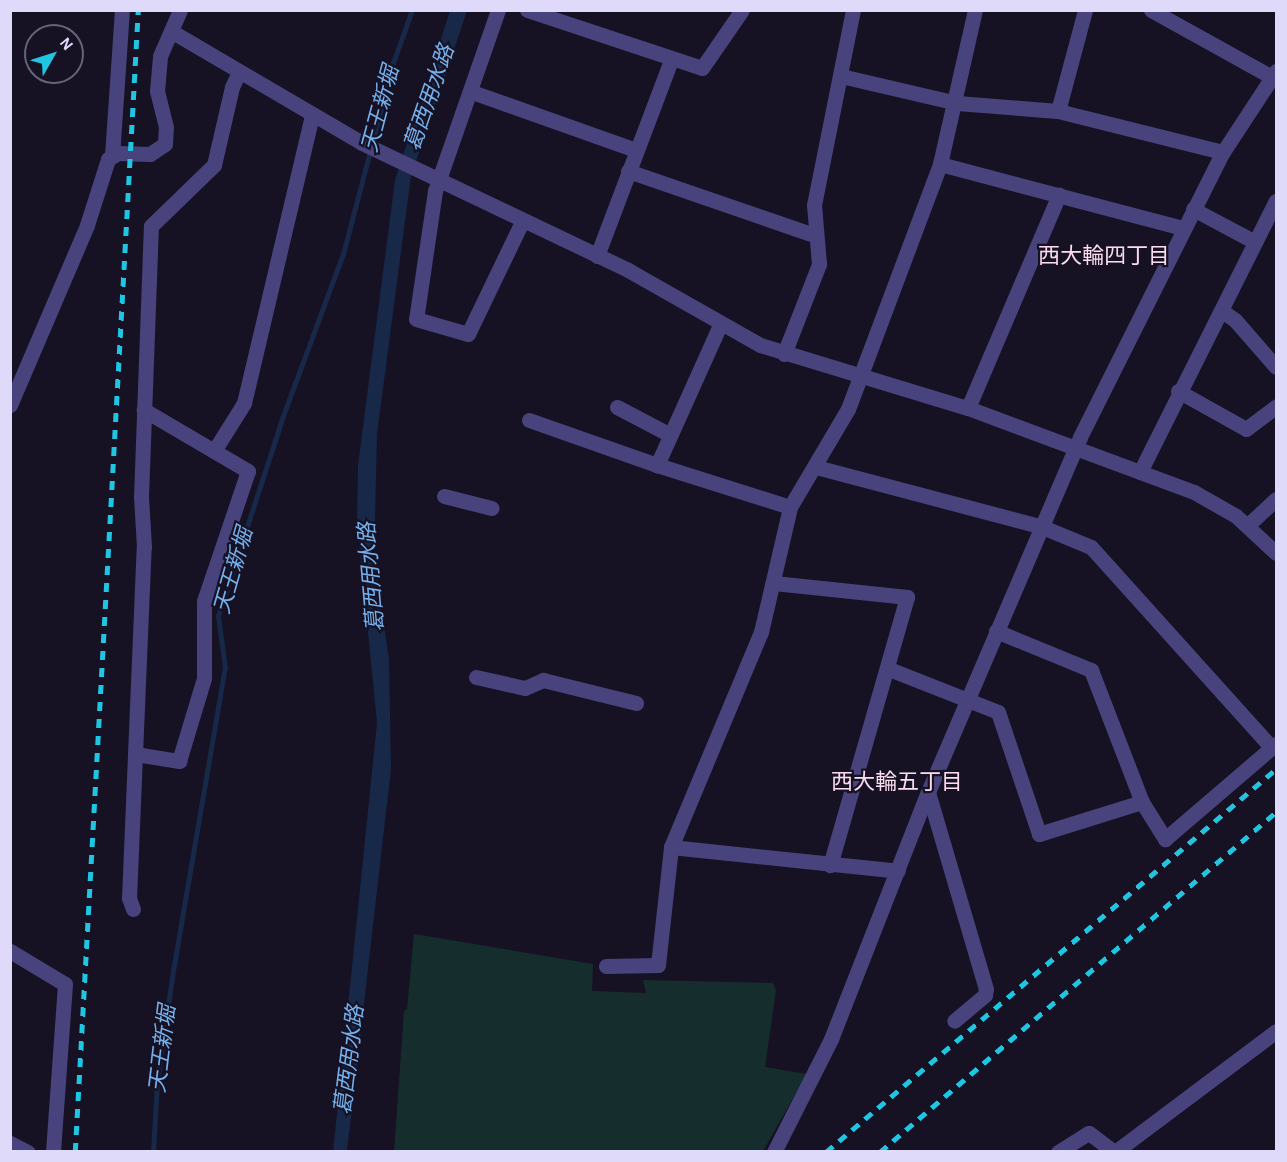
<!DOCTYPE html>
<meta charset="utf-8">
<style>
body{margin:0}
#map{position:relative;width:1287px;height:1162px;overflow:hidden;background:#161224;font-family:"Alegreya Sans","Noto Sans JP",sans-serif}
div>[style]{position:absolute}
.green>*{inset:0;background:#162d2d}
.water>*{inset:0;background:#172848}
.stream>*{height:4.5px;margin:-2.25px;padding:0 2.25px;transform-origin:2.25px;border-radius:2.25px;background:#172848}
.minor>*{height:15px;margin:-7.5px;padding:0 7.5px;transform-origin:7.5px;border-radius:7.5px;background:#48437d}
.tertiary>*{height:15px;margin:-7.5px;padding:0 7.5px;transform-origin:7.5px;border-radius:7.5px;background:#48437d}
.rail>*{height:4.5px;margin-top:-2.25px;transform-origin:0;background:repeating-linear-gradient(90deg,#1fc5e1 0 9px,transparent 0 17px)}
span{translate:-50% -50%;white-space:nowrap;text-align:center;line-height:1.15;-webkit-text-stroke:4.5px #161224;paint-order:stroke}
.water-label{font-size:22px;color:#75b0ed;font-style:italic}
.neighbourhood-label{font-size:22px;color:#fadcee}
.frame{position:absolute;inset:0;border:12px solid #dfdafa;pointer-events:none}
.north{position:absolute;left:24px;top:24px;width:60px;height:60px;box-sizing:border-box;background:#161224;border:2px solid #66627a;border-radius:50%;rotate:51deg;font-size:16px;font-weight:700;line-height:24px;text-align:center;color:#dfdafa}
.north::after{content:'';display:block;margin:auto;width:21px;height:27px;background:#1fc5e1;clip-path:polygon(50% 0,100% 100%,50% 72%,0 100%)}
</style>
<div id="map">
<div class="green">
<i style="clip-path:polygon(414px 934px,593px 964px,592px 991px,646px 993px,643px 980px,773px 983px,776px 990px,765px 1067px,807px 1074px,763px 1151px,394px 1152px,404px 1011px,407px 1009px)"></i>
</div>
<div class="water">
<i style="clip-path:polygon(450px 11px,467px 11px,411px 176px,377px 434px,374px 559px,389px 659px,391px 769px,347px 1151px,333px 1152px,377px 723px,357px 521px,358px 465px,395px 180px)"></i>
</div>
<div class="stream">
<i style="left:153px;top:1152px;width:70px;rotate:-86.7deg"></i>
<i style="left:157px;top:1082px;width:112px;rotate:-81.8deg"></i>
<i style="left:173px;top:971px;width:307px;rotate:-80.3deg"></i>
<i style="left:225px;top:668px;width:52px;rotate:-97.7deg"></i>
<i style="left:218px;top:616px;width:210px;rotate:-72deg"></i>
<i style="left:283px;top:416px;width:173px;rotate:-69.7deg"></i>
<i style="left:343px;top:254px;width:197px;rotate:-75.3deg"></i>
<i style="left:393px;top:63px;width:56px;rotate:-70.3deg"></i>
</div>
<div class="minor">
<i style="left:498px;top:10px;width:192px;rotate:109.2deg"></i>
<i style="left:435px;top:191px;width:129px;rotate:98.4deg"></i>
<i style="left:416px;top:319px;width:54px;rotate:16.1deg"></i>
<i style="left:468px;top:334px;width:124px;rotate:-64.3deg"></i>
<i style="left:527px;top:10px;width:184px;rotate:18.3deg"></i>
<i style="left:702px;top:68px;width:70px;rotate:-55.4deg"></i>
<i style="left:1151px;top:10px;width:138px;rotate:29deg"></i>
<i style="left:841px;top:76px;width:119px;rotate:13.1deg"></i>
<i style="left:957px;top:103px;width:101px;rotate:4.5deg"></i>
<i style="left:1058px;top:111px;width:170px;rotate:14deg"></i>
<i style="left:472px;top:92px;width:174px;rotate:19.5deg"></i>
<i style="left:1058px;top:111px;width:105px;rotate:-75deg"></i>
<i style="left:112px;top:156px;width:146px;rotate:-86.1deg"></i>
<i style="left:940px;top:164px;width:250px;rotate:14.8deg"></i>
<i style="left:628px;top:171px;width:197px;rotate:19deg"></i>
<i style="left:1193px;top:209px;width:70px;rotate:28deg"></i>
<i style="left:597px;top:256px;width:210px;rotate:-69.3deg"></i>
<i style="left:1222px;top:311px;width:16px;rotate:35deg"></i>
<i style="left:1235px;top:320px;width:62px;rotate:48.9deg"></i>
<i style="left:720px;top:325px;width:154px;rotate:114.2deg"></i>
<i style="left:657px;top:465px;width:139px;rotate:17.5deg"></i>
<i style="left:784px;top:354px;width:97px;rotate:-68.7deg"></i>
<i style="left:819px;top:264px;width:59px;rotate:-94.8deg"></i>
<i style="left:814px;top:205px;width:199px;rotate:-78.7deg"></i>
<i style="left:1178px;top:391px;width:78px;rotate:29.2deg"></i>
<i style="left:1246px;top:429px;width:38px;rotate:-37deg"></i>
<i style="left:10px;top:405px;width:196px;rotate:-66.8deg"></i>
<i style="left:87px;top:225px;width:69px;rotate:-72.3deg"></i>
<i style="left:108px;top:159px;width:12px;rotate:-31deg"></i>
<i style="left:118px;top:153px;width:32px;rotate:2deg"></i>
<i style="left:150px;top:154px;width:18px;rotate:-34deg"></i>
<i style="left:165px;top:144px;width:17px;rotate:-87deg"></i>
<i style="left:166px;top:127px;width:37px;rotate:-104deg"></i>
<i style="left:157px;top:91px;width:35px;rotate:-85deg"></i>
<i style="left:160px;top:56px;width:50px;rotate:-66.5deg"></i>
<i style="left:617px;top:407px;width:60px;rotate:27.8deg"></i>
<i style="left:968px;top:408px;width:232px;rotate:-66.9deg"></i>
<i style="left:529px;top:420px;width:136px;rotate:19.4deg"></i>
<i style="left:214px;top:451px;width:57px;rotate:-58deg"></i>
<i style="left:244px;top:403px;width:296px;rotate:-76.7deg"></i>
<i style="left:816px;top:467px;width:232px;rotate:14.8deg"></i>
<i style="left:1040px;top:526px;width:55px;rotate:22.4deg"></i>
<i style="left:1091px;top:547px;width:270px;rotate:48deg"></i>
<i style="left:1140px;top:472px;width:303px;rotate:-63.4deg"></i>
<i style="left:444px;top:496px;width:49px;rotate:14.3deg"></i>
<i style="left:1248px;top:525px;width:38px;rotate:-43deg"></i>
<i style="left:774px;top:583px;width:134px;rotate:6deg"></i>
<i style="left:907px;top:597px;width:279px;rotate:106deg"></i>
<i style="left:996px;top:631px;width:103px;rotate:22.3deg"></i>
<i style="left:1091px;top:670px;width:142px;rotate:68.9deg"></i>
<i style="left:1142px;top:802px;width:44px;rotate:58.1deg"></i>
<i style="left:1165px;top:839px;width:146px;rotate:-40.6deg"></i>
<i style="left:889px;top:669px;width:117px;rotate:21.5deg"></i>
<i style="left:998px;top:712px;width:129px;rotate:71.4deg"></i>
<i style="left:1039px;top:834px;width:108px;rotate:-17.3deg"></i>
<i style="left:476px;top:677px;width:50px;rotate:12.7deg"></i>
<i style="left:525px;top:688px;width:20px;rotate:-24deg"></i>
<i style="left:543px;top:680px;width:96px;rotate:13.9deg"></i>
<i style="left:135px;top:754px;width:45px;rotate:9deg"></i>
<i style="left:179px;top:761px;width:87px;rotate:-73.2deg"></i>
<i style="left:204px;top:678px;width:77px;rotate:-90deg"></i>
<i style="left:204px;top:601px;width:137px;rotate:-71.3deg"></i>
<i style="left:248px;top:471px;width:121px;rotate:-149.6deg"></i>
<i style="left:928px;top:792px;width:205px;rotate:73.6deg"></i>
<i style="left:986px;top:989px;width:6px;rotate:99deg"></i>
<i style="left:985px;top:995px;width:40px;rotate:140deg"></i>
<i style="left:671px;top:847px;width:228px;rotate:6deg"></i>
<i style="left:133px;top:909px;width:12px;rotate:-110deg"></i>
<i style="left:129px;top:898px;width:351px;rotate:-87.6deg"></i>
<i style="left:144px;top:547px;width:50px;rotate:-93.4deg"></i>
<i style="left:141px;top:497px;width:271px;rotate:-87.9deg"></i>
<i style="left:151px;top:226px;width:88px;rotate:-44.1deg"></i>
<i style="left:214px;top:165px;width:80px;rotate:-77deg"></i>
<i style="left:232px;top:87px;width:17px;rotate:-65deg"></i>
<i style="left:10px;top:951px;width:64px;rotate:31deg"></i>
<i style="left:65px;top:984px;width:168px;rotate:94.1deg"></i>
<i style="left:606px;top:966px;width:52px;rotate:-1.1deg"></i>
<i style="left:658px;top:965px;width:119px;rotate:-83.7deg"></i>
<i style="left:671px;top:847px;width:233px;rotate:-67.3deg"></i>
<i style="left:761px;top:632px;width:128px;rotate:-76.9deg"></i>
<i style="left:790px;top:507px;width:114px;rotate:-59.4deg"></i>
<i style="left:848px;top:409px;width:262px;rotate:-69.4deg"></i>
<i style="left:940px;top:164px;width:158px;rotate:-77.2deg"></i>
<i style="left:10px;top:1143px;width:20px;rotate:27deg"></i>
<i style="left:774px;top:1152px;width:127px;rotate:-63.2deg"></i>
<i style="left:831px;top:1039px;width:265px;rotate:-68.6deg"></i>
<i style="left:928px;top:792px;width:386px;rotate:-66.8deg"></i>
<i style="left:1080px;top:437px;width:319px;rotate:-63.4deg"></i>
<i style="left:1223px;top:152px;width:97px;rotate:-56.8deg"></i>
<i style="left:1058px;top:1152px;width:36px;rotate:-32deg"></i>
<i style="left:1089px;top:1133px;width:31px;rotate:37deg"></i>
<i style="left:1115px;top:1152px;width:201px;rotate:-36.9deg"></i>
</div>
<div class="tertiary">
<i style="left:171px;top:31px;width:221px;rotate:30.4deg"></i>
<i style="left:362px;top:143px;width:295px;rotate:25.5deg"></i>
<i style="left:628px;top:270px;width:152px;rotate:29.6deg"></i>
<i style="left:760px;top:345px;width:217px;rotate:16.9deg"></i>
<i style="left:968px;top:408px;width:241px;rotate:20.4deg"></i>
<i style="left:1194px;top:492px;width:48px;rotate:29.7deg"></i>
<i style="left:1236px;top:516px;width:54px;rotate:42.8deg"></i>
</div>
<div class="rail">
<i style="left:75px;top:1152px;width:1144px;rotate:-86.84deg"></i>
<i style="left:826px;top:1152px;width:591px;rotate:-40.4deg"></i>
<i style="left:880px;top:1152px;width:522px;rotate:-40.65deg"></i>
</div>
<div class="water-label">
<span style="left:430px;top:98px;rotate:-71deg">葛西用水路</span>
<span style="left:381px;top:109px;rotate:-75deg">天王新堀</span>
<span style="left:234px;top:571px;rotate:-74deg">天王新堀</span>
<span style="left:372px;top:577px;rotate:-95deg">葛西用水路</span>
<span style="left:163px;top:1049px;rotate:-83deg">天王新堀</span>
<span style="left:350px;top:1060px;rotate:-83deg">葛西用水路</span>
</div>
<div class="neighbourhood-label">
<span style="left:1104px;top:257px">西大輪四丁目</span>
<span style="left:897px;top:783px">西大輪五丁目</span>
</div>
<div class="frame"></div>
<div class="north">N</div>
</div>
